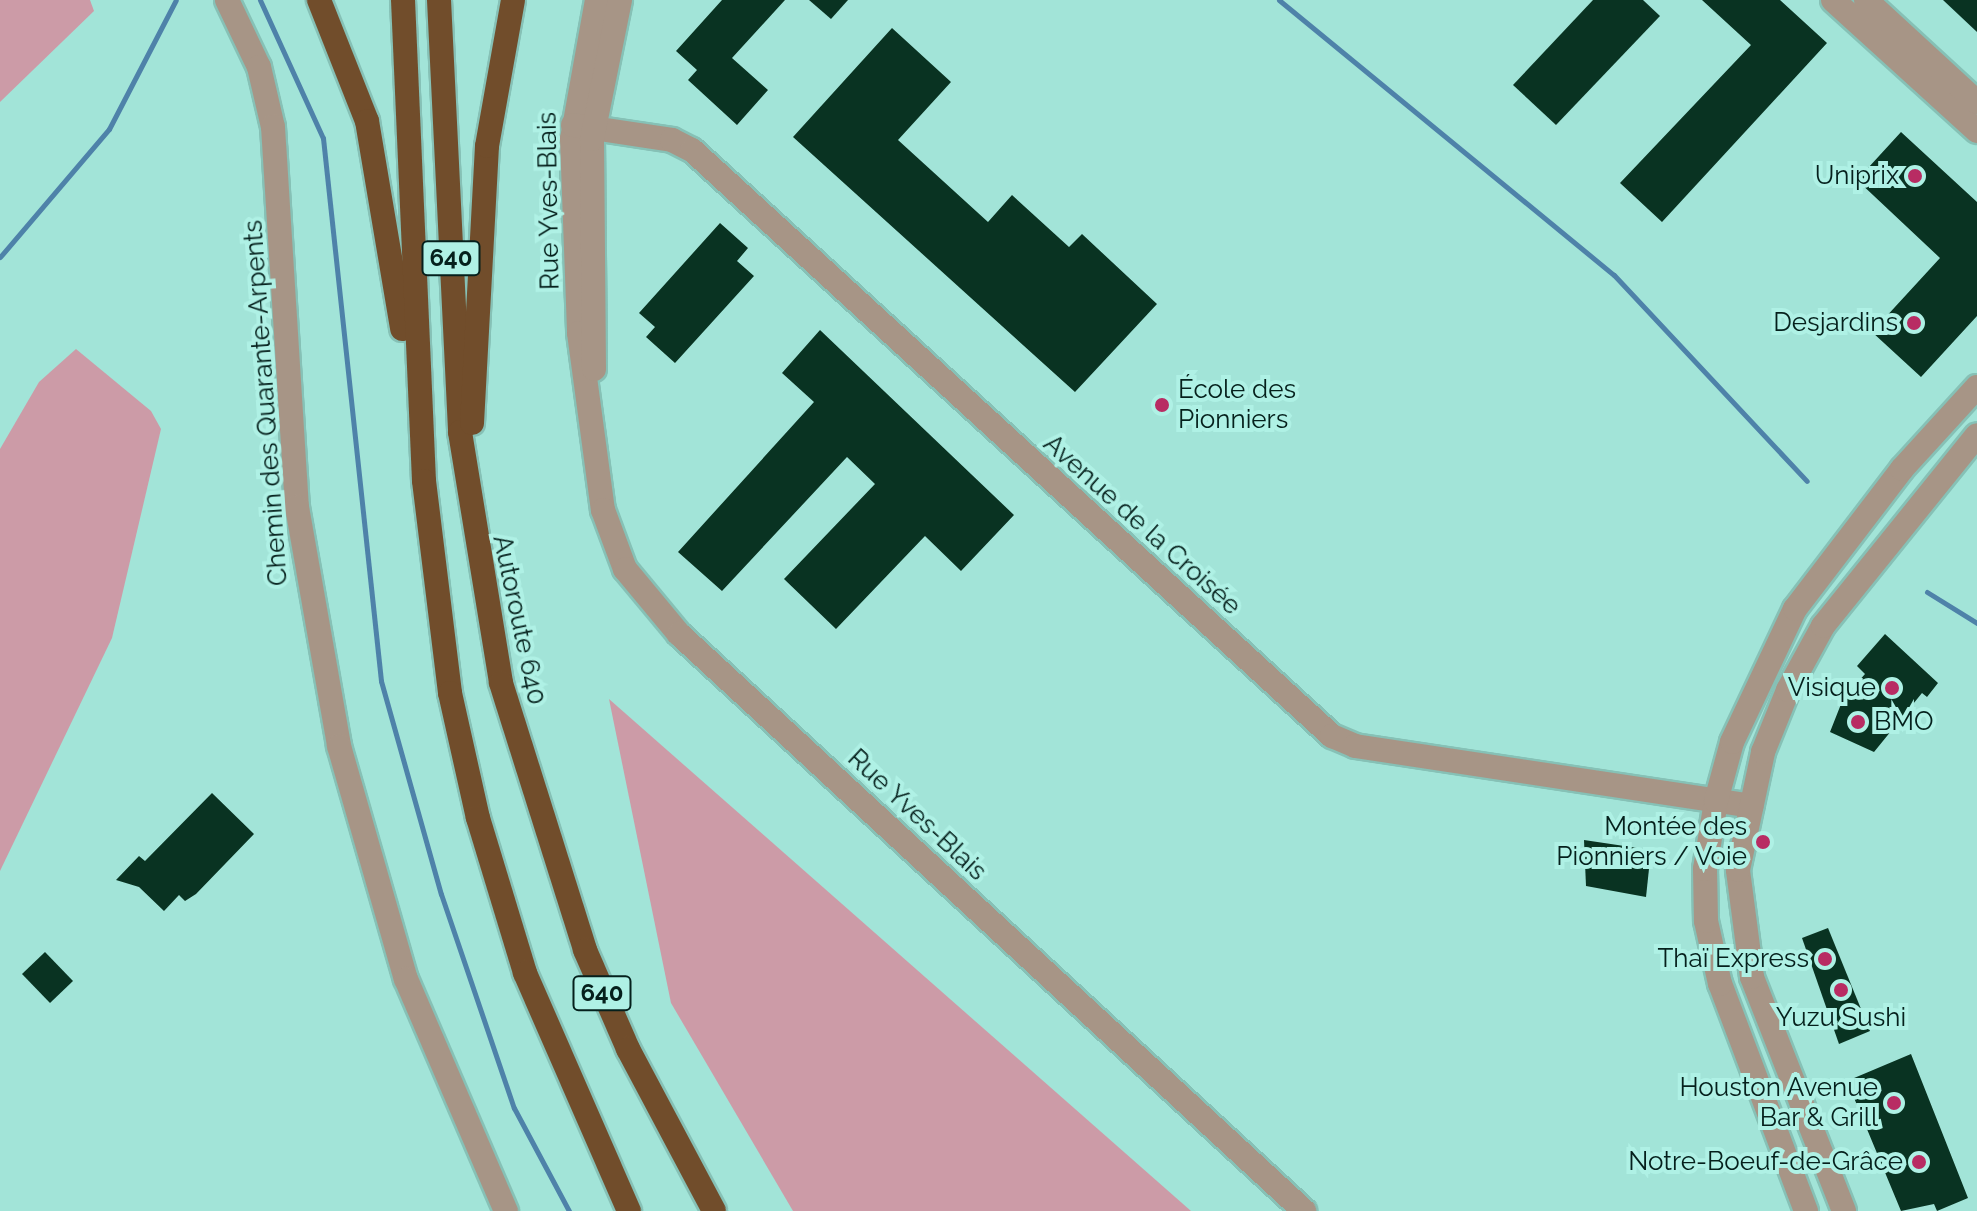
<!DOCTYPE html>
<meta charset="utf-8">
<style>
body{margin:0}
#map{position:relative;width:1977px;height:1211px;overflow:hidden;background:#a2e4d8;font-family:Raleway,sans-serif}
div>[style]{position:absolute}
.green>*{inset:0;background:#cc9ba7}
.stream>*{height:5px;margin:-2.5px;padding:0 2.5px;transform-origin:2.5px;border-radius:2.5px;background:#4e82a9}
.building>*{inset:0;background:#093322}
.roads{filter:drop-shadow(2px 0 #86c1b6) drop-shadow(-2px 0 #86c1b6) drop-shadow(0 2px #86c1b6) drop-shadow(0 -2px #86c1b6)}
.minor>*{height:24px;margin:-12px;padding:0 12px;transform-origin:12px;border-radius:12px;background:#a79586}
.highway>*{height:24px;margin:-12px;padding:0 12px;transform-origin:12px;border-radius:12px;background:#714d2b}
.dots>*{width:22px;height:22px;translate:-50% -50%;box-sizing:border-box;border:4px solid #aff1e5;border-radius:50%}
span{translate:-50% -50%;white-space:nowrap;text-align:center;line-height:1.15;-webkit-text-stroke:8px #aff1e5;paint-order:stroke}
.shield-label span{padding:2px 6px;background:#aff1e5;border:2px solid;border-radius:6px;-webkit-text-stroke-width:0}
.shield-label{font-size:24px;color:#05201c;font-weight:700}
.poi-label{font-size:26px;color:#05201c}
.right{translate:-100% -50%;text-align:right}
.left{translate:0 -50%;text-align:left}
.street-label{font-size:26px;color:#05201c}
</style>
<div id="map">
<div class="green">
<i style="clip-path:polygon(0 0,90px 0,94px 11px,0 102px)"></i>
<i style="clip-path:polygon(76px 349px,151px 411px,161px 429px,112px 638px,0 871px,0 449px,39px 382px)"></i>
<i style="clip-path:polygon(609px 699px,1191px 1211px,793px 1211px,671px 1003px)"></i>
</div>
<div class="stream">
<i style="left:260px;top:0;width:152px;rotate:65.5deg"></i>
<i style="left:323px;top:138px;width:546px;rotate:83.9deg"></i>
<i style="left:381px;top:681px;width:221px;rotate:74.3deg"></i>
<i style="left:441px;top:894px;width:226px;rotate:71.2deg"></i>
<i style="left:514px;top:1108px;width:117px;rotate:61.9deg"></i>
<i style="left:1279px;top:0;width:433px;rotate:39.4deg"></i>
<i style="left:1614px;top:275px;width:282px;rotate:46.9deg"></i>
<i style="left:0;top:257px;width:168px;rotate:-49.6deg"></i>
<i style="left:109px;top:129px;width:145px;rotate:-62.6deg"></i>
<i style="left:1927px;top:592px;width:59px;rotate:31.8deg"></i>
</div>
<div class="building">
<i style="clip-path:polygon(722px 0,785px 0,732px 58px,768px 90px,737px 125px,688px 80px,697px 70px,676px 51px)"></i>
<i style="clip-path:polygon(809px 0,848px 0,831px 19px)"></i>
<i style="clip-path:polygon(1593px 0,1643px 0,1660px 16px,1556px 125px,1513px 85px)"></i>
<i style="clip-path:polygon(1702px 0,1780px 0,1827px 43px,1662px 222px,1620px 183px,1751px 45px)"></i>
<i style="clip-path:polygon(1943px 0,1977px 0,1977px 32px)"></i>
<i style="clip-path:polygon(892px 28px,951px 82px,898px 140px,988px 222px,1012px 195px,1069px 247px,1082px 234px,1157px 304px,1075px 392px,793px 137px)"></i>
<i style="clip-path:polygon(1901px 132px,1977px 202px,1977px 316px,1921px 377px,1872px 332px,1940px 258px,1857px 180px)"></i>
<i style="clip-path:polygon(720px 223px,748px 248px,737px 261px,754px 276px,675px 363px,646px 337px,655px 327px,639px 313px)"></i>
<i style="clip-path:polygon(820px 330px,1014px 515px,961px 571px,925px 536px,836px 629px,784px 579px,875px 484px,847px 457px,722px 591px,678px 552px,814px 402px,782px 373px)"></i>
<i style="clip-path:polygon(1885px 634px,1938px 683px,1927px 697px,1922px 693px,1874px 752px,1830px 732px,1843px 699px,1865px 674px,1857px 666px)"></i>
<i style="clip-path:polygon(212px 793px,254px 834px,196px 894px,185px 901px,179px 895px,164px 911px,139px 887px,116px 880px,139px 856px,145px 861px)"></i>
<i style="clip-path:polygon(1584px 840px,1651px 850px,1646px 897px,1586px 886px)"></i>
<i style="clip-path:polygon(1828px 928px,1870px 1031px,1839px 1044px,1802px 938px)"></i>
<i style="clip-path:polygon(45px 952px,73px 981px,50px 1003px,22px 974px)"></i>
<i style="clip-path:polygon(1911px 1054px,1968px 1198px,1937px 1211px,1934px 1204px,1901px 1211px,1847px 1081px)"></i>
</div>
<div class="roads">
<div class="minor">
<i style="left:227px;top:0;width:74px;rotate:64.5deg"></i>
<i style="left:259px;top:67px;width:62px;rotate:76.9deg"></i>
<i style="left:273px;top:127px;width:381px;rotate:86.4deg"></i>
<i style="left:297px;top:507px;width:243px;rotate:80deg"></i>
<i style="left:339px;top:746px;width:242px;rotate:74deg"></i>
<i style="left:406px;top:979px;width:253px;rotate:66.7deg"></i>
<i style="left:597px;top:0;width:141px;rotate:100.2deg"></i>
<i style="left:572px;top:139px;width:194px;rotate:87.9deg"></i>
<i style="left:579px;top:333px;width:179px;rotate:82.3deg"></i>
<i style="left:603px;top:510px;width:63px;rotate:69.6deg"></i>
<i style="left:625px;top:569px;width:85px;rotate:50.3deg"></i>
<i style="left:679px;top:634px;width:851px;rotate:42.71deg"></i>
<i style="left:1833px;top:0;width:195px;rotate:42.3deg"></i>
<i style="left:1866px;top:0;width:151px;rotate:42.6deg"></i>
<i style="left:573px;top:125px;width:100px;rotate:8.6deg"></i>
<i style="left:672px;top:140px;width:22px;rotate:27deg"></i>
<i style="left:692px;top:150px;width:868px;rotate:42.48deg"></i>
<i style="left:1332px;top:736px;width:25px;rotate:23deg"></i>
<i style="left:1355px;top:746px;width:401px;rotate:8.6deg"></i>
<i style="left:594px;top:369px;width:230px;rotate:-90.5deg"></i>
<i style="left:592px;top:139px;width:142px;rotate:-78.6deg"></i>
<i style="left:1806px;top:1211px;width:243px;rotate:-110.7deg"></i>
<i style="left:1720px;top:984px;width:65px;rotate:-102.5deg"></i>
<i style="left:1706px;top:921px;width:52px;rotate:-91.1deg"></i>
<i style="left:1705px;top:869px;width:69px;rotate:-80.8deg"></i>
<i style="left:1716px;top:801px;width:61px;rotate:-74.8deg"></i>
<i style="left:1732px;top:742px;width:147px;rotate:-64.7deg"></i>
<i style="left:1795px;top:609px;width:176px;rotate:-52.6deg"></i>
<i style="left:1902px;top:469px;width:111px;rotate:-47.6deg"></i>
<i style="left:1844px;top:1211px;width:251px;rotate:-111.5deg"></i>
<i style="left:1752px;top:977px;width:108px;rotate:-97.5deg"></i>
<i style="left:1738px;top:870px;width:121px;rotate:-78deg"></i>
<i style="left:1763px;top:752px;width:67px;rotate:-68deg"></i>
<i style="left:1788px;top:690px;width:73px;rotate:-61.3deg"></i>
<i style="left:1823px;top:626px;width:245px;rotate:-51.1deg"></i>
</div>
<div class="highway">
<i style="left:319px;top:0;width:130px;rotate:68.4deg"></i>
<i style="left:367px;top:121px;width:211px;rotate:80.4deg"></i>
<i style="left:403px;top:0;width:481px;rotate:87.5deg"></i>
<i style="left:424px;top:481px;width:214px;rotate:83deg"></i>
<i style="left:450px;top:693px;width:128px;rotate:77.4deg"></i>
<i style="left:478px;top:818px;width:162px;rotate:73.1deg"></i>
<i style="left:525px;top:973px;width:260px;rotate:66.4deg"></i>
<i style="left:439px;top:0;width:433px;rotate:87.2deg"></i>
<i style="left:460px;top:432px;width:254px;rotate:80.7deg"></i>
<i style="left:501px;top:683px;width:280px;rotate:72.5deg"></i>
<i style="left:585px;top:950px;width:108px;rotate:66.5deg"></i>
<i style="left:628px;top:1049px;width:183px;rotate:62deg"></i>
<i style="left:472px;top:423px;width:277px;rotate:-86.9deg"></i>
<i style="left:487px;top:146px;width:148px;rotate:-79.9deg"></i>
</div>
</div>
<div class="dots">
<i style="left:1915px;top:176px;background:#b82c63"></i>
<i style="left:1914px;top:323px;background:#b82c63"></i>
<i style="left:1162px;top:405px;background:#b82c63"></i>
<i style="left:1892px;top:688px;background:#b82c63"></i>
<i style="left:1858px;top:722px;background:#b82c63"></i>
<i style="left:1763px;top:842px;background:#b82c63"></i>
<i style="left:1825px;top:959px;background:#b82c63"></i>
<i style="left:1841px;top:990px;background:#b82c63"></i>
<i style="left:1894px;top:1103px;background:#b82c63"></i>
<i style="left:1919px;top:1162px;background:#b82c63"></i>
</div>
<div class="shield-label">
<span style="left:451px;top:258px">640</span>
<span style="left:602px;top:993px">640</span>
</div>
<div class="poi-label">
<span class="right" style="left:1899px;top:176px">Uniprix</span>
<span class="right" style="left:1898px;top:323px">Desjardins</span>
<span class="left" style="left:1178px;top:405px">École des<br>Pionniers</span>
<span class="right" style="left:1876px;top:688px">Visique</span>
<span class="left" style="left:1874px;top:722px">BMO</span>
<span class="right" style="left:1747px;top:842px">Montée des<br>Pionniers / Voie</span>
<span class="right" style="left:1809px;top:959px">Thaï Express</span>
<span style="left:1841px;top:1018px">Yuzu Sushi</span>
<span class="right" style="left:1878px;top:1103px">Houston Avenue<br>Bar &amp; Grill</span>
<span class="right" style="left:1903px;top:1162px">Notre-Boeuf-de-Grâce</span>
</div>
<div class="street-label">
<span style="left:549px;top:201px;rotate:-91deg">Rue Yves-Blais</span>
<span style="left:266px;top:403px;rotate:-94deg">Chemin des Quarante-Arpents</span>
<span style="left:1142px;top:525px;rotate:42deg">Avenue de la Croisée</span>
<span style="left:519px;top:620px;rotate:78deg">Autoroute 640</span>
<span style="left:917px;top:815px;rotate:43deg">Rue Yves-Blais</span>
</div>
</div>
